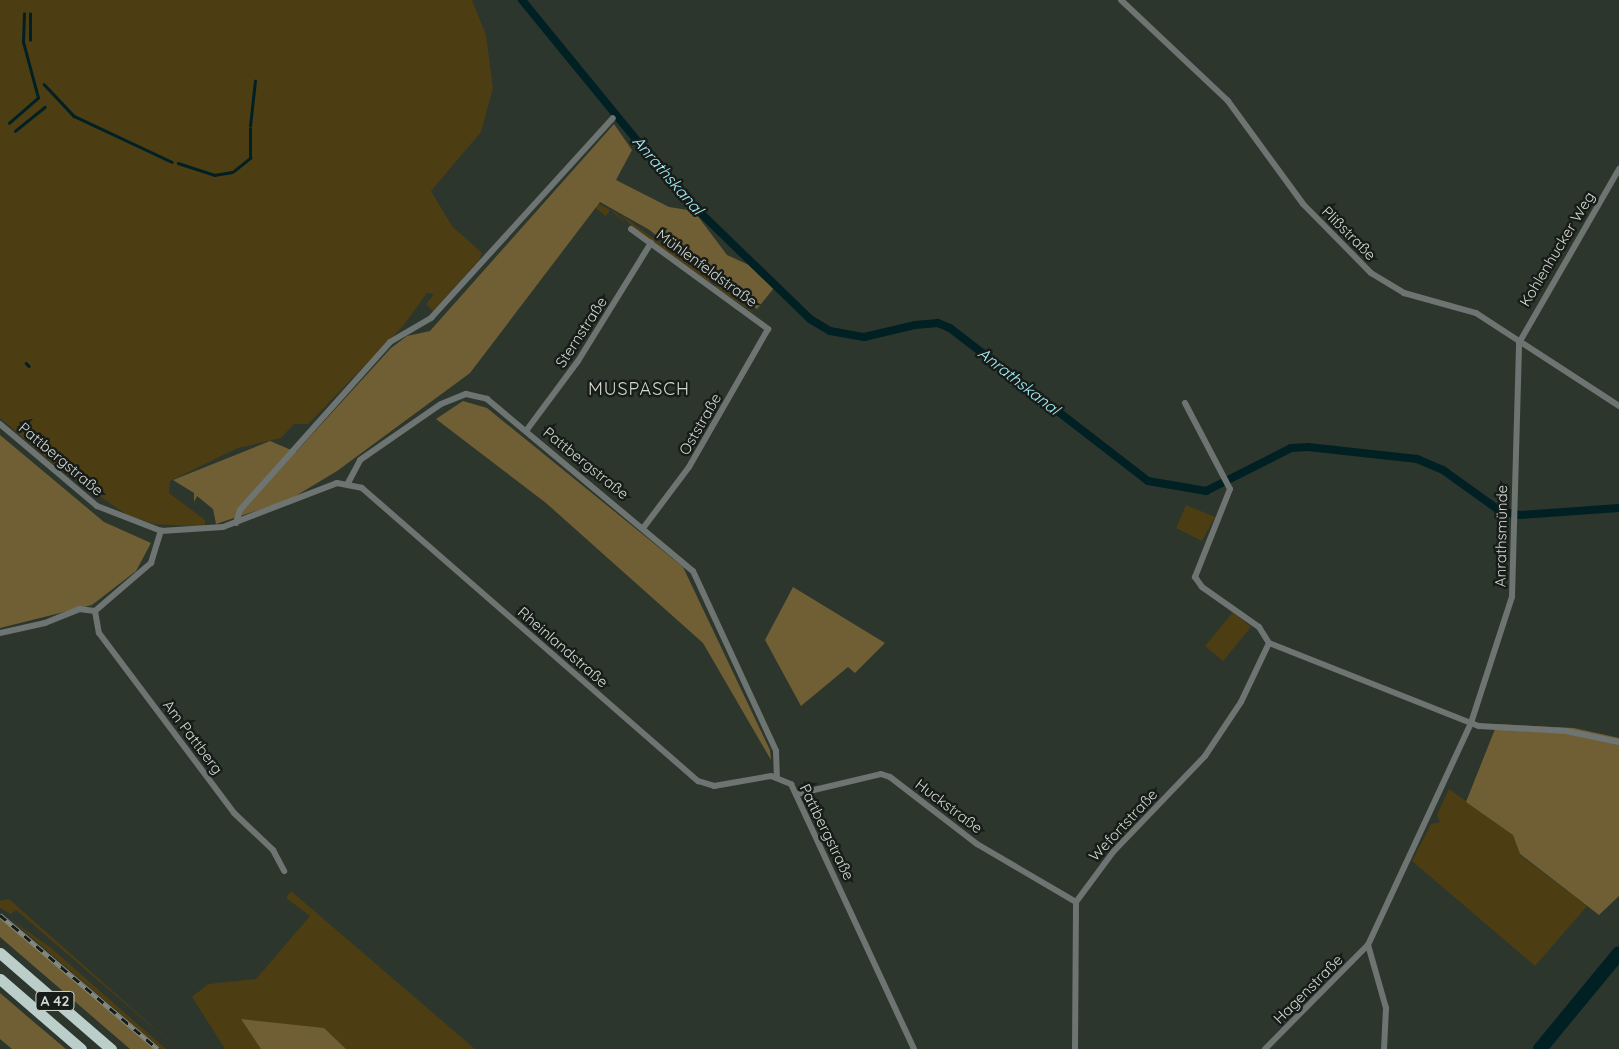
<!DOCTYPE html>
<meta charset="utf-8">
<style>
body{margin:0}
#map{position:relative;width:1619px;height:1049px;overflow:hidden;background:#2c362d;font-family:Quicksand,sans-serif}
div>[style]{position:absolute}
.green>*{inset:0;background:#4c3d12}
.forest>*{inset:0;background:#705f34}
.stream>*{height:2.5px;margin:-1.25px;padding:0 1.25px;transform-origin:1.25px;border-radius:1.25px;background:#002024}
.canal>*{height:8px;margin:-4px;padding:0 4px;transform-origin:4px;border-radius:4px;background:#002024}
.river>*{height:14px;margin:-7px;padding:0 7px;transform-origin:7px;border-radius:7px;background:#002024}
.street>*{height:6px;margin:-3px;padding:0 3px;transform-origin:3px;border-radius:3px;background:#6d7472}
.highway>*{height:11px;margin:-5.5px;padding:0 5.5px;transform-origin:5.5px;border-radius:5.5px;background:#bccec9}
.rail>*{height:4.5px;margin-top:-2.25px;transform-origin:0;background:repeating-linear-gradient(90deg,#171c18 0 8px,#828a82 0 16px);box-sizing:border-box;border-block:1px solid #828a82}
span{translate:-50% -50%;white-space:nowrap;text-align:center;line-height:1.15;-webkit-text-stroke:5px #171c18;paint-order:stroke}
.shield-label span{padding:1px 4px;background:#171c18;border:1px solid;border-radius:4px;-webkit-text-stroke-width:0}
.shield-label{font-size:14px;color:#d2d8d2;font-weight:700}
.street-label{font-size:15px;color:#d2d8d2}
.water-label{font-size:16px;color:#a5f1fb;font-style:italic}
.quarter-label{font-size:18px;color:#d2d8d2;letter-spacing:1px}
</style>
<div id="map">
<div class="green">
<i style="clip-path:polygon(0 0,472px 0,486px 35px,493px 88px,481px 132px,431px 191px,452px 226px,482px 253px,479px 260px,433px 311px,426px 304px,434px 294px,427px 293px,403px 326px,308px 424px,294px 424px,281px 438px,238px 448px,170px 481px,169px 493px,205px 520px,205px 527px,154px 524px,127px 515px,57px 467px,0 418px)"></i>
<i style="clip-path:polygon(599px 204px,616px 213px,628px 225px,610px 210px,606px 216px,594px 207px)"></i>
<i style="clip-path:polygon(620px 214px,712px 281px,710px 283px,637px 231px)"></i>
<i style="clip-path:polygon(717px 285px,771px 325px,773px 326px,715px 287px)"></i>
<i style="clip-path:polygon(1186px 505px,1215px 517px,1202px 541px,1176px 528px)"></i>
<i style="clip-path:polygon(1233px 612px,1251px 627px,1223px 661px,1205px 646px)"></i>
<i style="clip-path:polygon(1449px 789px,1514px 835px,1520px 855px,1587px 906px,1535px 966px,1412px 861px,1431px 824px,1440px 822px,1437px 815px)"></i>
<i style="clip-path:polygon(291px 891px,475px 1049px,225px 1049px,192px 997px,208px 984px,256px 979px,310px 916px,286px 898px)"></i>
<i style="clip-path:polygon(9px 899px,178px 1049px,16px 910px,11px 914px,0 908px,0 901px)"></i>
<i style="clip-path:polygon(10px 919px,50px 947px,166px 1049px,161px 1049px)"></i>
</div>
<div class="forest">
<i style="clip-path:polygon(614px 124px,632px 150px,616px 180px,669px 207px,694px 211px,727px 255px,749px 265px,774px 288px,757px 309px,648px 229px,600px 202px,470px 373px,337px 471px,289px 500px,216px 524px,213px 509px,197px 496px,194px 502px,194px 493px,173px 480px,270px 441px,296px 452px,391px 348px,407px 336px,430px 331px)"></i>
<i style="clip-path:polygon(463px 401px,487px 408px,683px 567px,770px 750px,771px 760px,703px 643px,546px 503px,436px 419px)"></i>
<i style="clip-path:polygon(0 435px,104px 522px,151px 543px,136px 571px,92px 605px,0 628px)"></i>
<i style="clip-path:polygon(793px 587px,885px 643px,855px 673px,848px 667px,801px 706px,765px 640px)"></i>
<i style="clip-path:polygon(1497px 724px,1574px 728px,1619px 738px,1619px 896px,1599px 915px,1520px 854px,1513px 835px,1466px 802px)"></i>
<i style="clip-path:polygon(0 917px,106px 1006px,154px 1049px,130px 1049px,0 937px)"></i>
<i style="clip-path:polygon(0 993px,35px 1023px,66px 1049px,12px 1049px,0 1039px)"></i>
<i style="clip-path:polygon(241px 1019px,324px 1028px,346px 1049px,261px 1049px)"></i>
</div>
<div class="stream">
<i style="left:30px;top:40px;width:26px;rotate:-90deg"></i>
<i style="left:44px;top:84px;width:44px;rotate:46.8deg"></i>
<i style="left:74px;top:116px;width:108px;rotate:25.1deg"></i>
<i style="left:9px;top:123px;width:38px;rotate:-41deg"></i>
<i style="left:38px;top:98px;width:58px;rotate:-105deg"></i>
<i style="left:23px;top:42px;width:28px;rotate:-88deg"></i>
<i style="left:250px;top:126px;width:45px;rotate:-83.7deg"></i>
<i style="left:15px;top:131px;width:38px;rotate:-39deg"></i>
<i style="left:178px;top:163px;width:38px;rotate:18deg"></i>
<i style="left:214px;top:175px;width:18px;rotate:-9deg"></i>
<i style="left:234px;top:171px;width:21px;rotate:-39deg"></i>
<i style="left:250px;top:158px;width:29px;rotate:-90deg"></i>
<i style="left:26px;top:363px;width:4px;rotate:45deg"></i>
</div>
<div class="canal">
<i style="left:522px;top:0;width:248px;rotate:50.7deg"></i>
<i style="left:679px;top:192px;width:182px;rotate:44.1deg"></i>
<i style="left:810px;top:319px;width:23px;rotate:31deg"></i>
<i style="left:830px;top:331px;width:35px;rotate:10deg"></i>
<i style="left:864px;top:337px;width:52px;rotate:-13.2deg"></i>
<i style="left:915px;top:325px;width:23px;rotate:-5deg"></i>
<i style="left:938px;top:323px;width:13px;rotate:23deg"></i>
<i style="left:950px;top:328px;width:250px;rotate:37.7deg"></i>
<i style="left:1148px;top:481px;width:59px;rotate:9.8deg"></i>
<i style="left:1206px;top:491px;width:95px;rotate:-26.8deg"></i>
<i style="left:1291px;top:448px;width:17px;rotate:-3deg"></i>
<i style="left:1308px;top:447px;width:110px;rotate:6.3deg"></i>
<i style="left:1417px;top:459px;width:28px;rotate:23deg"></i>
<i style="left:1443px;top:470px;width:70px;rotate:35.7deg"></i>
<i style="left:1500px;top:511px;width:21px;rotate:11deg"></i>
<i style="left:1521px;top:515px;width:98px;rotate:-4.1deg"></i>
</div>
<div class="river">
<i style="left:1540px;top:1049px;width:124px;rotate:-50.5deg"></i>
</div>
<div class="street">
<i style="left:1121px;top:0;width:147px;rotate:43.3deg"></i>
<i style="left:1228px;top:101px;width:127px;rotate:53.9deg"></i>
<i style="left:1303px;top:204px;width:97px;rotate:45.4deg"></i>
<i style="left:1371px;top:273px;width:39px;rotate:31deg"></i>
<i style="left:1404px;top:293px;width:75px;rotate:15.5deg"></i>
<i style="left:1476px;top:313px;width:171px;rotate:33deg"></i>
<i style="left:631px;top:229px;width:170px;rotate:36.1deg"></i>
<i style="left:768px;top:329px;width:159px;rotate:119.8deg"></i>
<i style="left:689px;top:467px;width:75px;rotate:126.9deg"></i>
<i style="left:1185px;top:403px;width:97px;rotate:62.4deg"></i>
<i style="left:1230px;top:489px;width:95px;rotate:111.7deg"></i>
<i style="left:1195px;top:577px;width:12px;rotate:55deg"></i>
<i style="left:1202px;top:587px;width:70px;rotate:35.1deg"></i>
<i style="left:1259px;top:627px;width:19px;rotate:58deg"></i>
<i style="left:0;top:424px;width:127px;rotate:40.2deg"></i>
<i style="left:97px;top:506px;width:69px;rotate:21.3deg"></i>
<i style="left:161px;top:531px;width:62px;rotate:-3.7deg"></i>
<i style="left:223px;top:527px;width:122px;rotate:-21.1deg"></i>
<i style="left:337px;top:483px;width:25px;rotate:11deg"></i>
<i style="left:362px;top:488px;width:446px;rotate:41.1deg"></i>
<i style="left:698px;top:781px;width:17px;rotate:17deg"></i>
<i style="left:714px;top:786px;width:58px;rotate:-10deg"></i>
<i style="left:771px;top:776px;width:22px;rotate:22deg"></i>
<i style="left:791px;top:784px;width:292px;rotate:65.1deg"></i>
<i style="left:526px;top:431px;width:87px;rotate:-53.4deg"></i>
<i style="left:578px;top:361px;width:139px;rotate:-58.3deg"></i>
<i style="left:348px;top:483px;width:26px;rotate:-62deg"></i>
<i style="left:360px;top:460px;width:98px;rotate:-34.7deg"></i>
<i style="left:441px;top:404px;width:27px;rotate:-22deg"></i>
<i style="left:466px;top:394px;width:22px;rotate:13deg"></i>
<i style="left:487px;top:399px;width:268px;rotate:39.9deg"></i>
<i style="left:693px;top:571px;width:198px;rotate:65.2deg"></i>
<i style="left:776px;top:751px;width:25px;rotate:88deg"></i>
<i style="left:236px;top:523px;width:14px;rotate:-73deg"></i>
<i style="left:240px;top:510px;width:225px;rotate:-48.2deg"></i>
<i style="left:390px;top:342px;width:48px;rotate:-30.3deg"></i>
<i style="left:431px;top:318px;width:270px;rotate:-47.7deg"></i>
<i style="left:95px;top:611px;width:22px;rotate:80deg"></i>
<i style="left:99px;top:633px;width:225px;rotate:53.1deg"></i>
<i style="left:234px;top:813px;width:54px;rotate:43.5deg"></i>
<i style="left:273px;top:850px;width:24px;rotate:62deg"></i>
<i style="left:0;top:633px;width:46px;rotate:-12.5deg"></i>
<i style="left:45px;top:623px;width:37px;rotate:-22deg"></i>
<i style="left:79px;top:609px;width:16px;rotate:7deg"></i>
<i style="left:95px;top:611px;width:74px;rotate:-40.6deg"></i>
<i style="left:151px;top:563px;width:34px;rotate:-73deg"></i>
<i style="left:797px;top:794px;width:86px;rotate:-13.4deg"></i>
<i style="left:881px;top:774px;width:9px;rotate:18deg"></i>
<i style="left:890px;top:777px;width:110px;rotate:37.6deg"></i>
<i style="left:977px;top:844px;width:115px;rotate:30.4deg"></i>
<i style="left:1075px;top:1049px;width:147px;rotate:-89.6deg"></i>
<i style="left:1076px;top:902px;width:62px;rotate:-53.5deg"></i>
<i style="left:1113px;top:852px;width:133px;rotate:-46.2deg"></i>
<i style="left:1205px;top:756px;width:65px;rotate:-56.3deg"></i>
<i style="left:1241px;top:702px;width:65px;rotate:-64.6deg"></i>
<i style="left:1269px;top:643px;width:226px;rotate:21.6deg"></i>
<i style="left:1479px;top:726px;width:87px;rotate:3.3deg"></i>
<i style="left:1566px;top:731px;width:54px;rotate:11.7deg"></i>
<i style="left:1265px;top:1049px;width:146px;rotate:-45.3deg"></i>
<i style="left:1384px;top:1049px;width:41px;rotate:-87.2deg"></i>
<i style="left:1386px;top:1008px;width:66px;rotate:-105.9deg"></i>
<i style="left:1368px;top:945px;width:245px;rotate:-65.1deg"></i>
<i style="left:1471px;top:723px;width:133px;rotate:-72deg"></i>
<i style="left:1512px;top:597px;width:254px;rotate:-88.4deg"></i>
<i style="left:1519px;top:343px;width:201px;rotate:-60.1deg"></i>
</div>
<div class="highway">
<i style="left:0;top:953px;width:147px;rotate:40.9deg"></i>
<i style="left:0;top:979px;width:107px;rotate:40.8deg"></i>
</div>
<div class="rail">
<i style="left:0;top:915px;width:207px;rotate:40.3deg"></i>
</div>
<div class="shield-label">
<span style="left:55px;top:1001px">A 42</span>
</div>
<div class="street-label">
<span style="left:1349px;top:233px;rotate:45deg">Plißstraße</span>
<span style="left:1557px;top:249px;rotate:-59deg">Kohlenhucker Weg</span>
<span style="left:707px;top:268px;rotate:36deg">Mühlenfeldstraße</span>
<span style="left:581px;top:332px;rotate:-57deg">Sternstraße</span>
<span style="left:700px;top:424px;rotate:-60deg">Oststraße</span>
<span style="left:61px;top:459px;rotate:40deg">Pattbergstraße</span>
<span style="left:586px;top:463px;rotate:39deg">Pattbergstraße</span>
<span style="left:1501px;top:536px;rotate:-89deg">Anrathsmünde</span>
<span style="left:563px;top:647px;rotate:41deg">Rheinlandstraße</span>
<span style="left:193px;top:737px;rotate:53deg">Am Pattberg</span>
<span style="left:949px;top:806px;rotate:37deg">Huckstraße</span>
<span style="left:1123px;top:825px;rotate:-47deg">Wefortstraße</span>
<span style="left:827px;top:832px;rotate:64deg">Pattbergstraße</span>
<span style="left:1308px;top:989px;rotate:-45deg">Hagenstraße</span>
</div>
<div class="water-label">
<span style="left:668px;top:175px;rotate:49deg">Anrathskanal</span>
<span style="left:1019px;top:381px;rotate:38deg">Anrathskanal</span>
</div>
<div class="quarter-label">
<span style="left:639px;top:389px">MUSPASCH</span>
</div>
</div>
